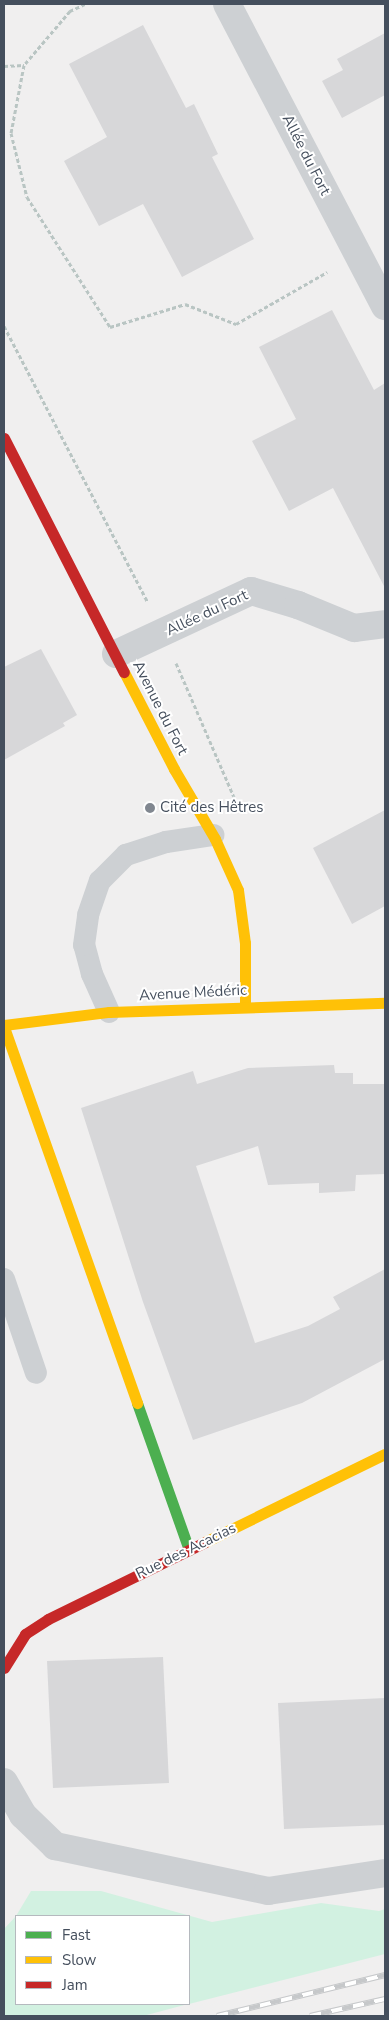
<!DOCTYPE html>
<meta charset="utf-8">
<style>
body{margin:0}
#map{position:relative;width:389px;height:2020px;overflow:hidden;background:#f0efef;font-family:"Nunito Sans",sans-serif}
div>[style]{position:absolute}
.green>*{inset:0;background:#d2f1e1}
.building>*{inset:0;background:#d7d7d9}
.path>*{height:3px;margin-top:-1.5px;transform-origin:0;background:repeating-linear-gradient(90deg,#b9c5c3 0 4px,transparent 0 6.5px)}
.lane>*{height:22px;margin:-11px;padding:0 11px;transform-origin:11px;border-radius:11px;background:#cdd0d3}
.street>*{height:28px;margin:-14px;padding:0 14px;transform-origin:14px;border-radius:14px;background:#cdd0d3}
.fast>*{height:11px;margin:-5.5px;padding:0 5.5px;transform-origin:5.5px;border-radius:5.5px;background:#4caf50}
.slow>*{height:11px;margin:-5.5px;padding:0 5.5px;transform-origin:5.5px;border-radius:5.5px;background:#ffc107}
.jam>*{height:11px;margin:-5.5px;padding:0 5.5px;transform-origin:5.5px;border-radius:5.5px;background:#c62828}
.rail>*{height:5.5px;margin-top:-2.75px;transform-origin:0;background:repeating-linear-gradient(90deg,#fff 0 11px,#c6c8ca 0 22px);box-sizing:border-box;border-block:1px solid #c6c8ca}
.dots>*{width:14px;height:14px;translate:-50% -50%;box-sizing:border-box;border:2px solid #fff;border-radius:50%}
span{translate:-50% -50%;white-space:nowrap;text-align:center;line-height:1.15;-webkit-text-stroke:4px #fff;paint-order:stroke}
.street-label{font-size:15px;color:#454f5d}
.poi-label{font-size:15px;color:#454f5d}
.left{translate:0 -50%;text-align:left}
.frame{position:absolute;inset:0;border:5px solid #454f5d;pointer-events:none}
.legend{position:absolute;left:15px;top:1915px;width:175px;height:90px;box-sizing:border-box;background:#fff;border:1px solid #b5b9be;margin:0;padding:6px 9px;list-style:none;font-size:15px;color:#454f5d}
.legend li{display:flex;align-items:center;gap:10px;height:25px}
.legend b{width:25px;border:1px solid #b5b9be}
</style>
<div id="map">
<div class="green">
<i style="clip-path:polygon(31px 1891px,101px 1891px,212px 1922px,321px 1903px,379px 1911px,385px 1909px,385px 1954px,189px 2004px,189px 1916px,16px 1916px,16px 2004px,188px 2004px,143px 2016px,4px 2016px,4px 1929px,16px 1916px)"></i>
</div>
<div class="building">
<i style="clip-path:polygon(143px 25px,186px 108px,194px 104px,218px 154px,212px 157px,254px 239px,182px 277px,143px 204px,99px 226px,64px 161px,107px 137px,69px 64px)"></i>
<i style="clip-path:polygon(385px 33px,385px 95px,342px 118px,322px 81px,343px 70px,337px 59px)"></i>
<i style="clip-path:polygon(332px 310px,374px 390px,385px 383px,385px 588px,333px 488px,289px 511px,252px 441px,296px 419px,259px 347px)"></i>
<i style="clip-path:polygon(41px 649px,77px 715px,63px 723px,65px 726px,4px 760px,4px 667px)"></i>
<i style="clip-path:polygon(385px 810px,385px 906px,352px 924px,313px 848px)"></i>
<i style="clip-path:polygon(334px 1065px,335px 1073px,353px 1073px,353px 1084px,385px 1084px,385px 1174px,356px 1175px,355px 1191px,319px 1193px,319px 1183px,268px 1185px,258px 1146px,196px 1166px,255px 1343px,308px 1326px,340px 1309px,333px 1297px,385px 1269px,385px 1359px,302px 1403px,193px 1440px,143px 1302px,81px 1108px,193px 1071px,197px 1084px,248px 1068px)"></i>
<i style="clip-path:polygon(163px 1657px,169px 1783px,53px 1788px,47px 1661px)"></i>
<i style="clip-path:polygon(385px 1698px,385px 1825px,284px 1829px,278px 1703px)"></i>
</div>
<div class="path">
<i style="left:85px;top:4px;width:17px;rotate:155deg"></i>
<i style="left:70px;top:11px;width:71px;rotate:130.4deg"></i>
<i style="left:24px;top:65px;width:69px;rotate:100.8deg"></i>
<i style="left:11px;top:133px;width:66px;rotate:76deg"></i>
<i style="left:27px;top:197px;width:154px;rotate:57.4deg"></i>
<i style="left:110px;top:327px;width:78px;rotate:-17deg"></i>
<i style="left:185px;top:304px;width:55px;rotate:21.4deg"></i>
<i style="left:236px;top:324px;width:105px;rotate:-29.7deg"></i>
<i style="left:4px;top:66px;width:20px;rotate:-3deg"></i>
<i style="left:4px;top:326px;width:310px;rotate:62.5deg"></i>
<i style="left:176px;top:663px;width:146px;rotate:66.6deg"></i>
</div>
<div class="lane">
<i style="left:109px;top:1012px;width:42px;rotate:-114.1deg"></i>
<i style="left:92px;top:974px;width:30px;rotate:-105deg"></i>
<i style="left:84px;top:945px;width:30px;rotate:-82deg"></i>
<i style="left:88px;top:915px;width:36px;rotate:-71deg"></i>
<i style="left:100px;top:881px;width:37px;rotate:-45deg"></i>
<i style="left:126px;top:855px;width:42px;rotate:-18deg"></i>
<i style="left:166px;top:842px;width:48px;rotate:-8.5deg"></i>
<i style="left:4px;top:1279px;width:99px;rotate:71.2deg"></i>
</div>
<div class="street">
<i style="left:227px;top:4px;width:341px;rotate:62.4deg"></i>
<i style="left:116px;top:654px;width:149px;rotate:-25deg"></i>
<i style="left:251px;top:591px;width:49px;rotate:16.6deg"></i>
<i style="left:298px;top:605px;width:61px;rotate:22.3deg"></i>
<i style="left:354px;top:628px;width:31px;rotate:-7deg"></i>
<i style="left:4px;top:1782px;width:38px;rotate:60deg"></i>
<i style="left:23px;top:1815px;width:45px;rotate:44.1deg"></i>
<i style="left:55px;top:1846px;width:218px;rotate:11.9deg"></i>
<i style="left:268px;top:1891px;width:118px;rotate:-8.7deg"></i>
</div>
<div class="fast">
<i style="left:137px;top:1403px;width:156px;rotate:70.5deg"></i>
</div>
<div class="slow">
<i style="left:124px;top:672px;width:109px;rotate:62.7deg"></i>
<i style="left:174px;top:769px;width:81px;rotate:59.6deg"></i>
<i style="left:215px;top:839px;width:56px;rotate:65.7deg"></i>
<i style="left:238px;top:890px;width:53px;rotate:82.5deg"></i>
<i style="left:245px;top:943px;width:62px;rotate:90deg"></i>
<i style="left:4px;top:1025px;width:106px;rotate:-7.1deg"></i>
<i style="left:109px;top:1012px;width:276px;rotate:-1.9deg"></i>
<i style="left:4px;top:1027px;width:399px;rotate:70.5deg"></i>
<i style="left:205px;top:1542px;width:200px;rotate:-26.1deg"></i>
</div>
<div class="jam">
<i style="left:4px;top:438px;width:263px;rotate:62.9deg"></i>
<i style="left:4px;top:1668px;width:40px;rotate:-58deg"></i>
<i style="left:25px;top:1634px;width:27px;rotate:-33deg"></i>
<i style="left:48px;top:1619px;width:175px;rotate:-26.1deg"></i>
</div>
<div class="rail">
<i style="left:217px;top:2016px;width:173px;rotate:-13.7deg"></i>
<i style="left:310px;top:2016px;width:77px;rotate:-12.8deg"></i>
</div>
<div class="dots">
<i style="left:150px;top:808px;background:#818790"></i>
</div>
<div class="street-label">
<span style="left:306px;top:155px;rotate:63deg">Allée du Fort</span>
<span style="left:207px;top:613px;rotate:-25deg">Allée du Fort</span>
<span style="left:160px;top:708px;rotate:63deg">Avenue du Fort</span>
<span style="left:193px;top:993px;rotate:-3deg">Avenue Médéric</span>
<span style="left:186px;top:1551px;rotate:-26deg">Rue des Acacias</span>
</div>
<div class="poi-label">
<span class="left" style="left:160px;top:808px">Cité des Hêtres</span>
</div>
<div class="frame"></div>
<ul class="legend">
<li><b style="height:6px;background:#4caf50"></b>Fast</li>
<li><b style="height:6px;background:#ffc107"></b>Slow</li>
<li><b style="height:6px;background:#c62828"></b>Jam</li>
</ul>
</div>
